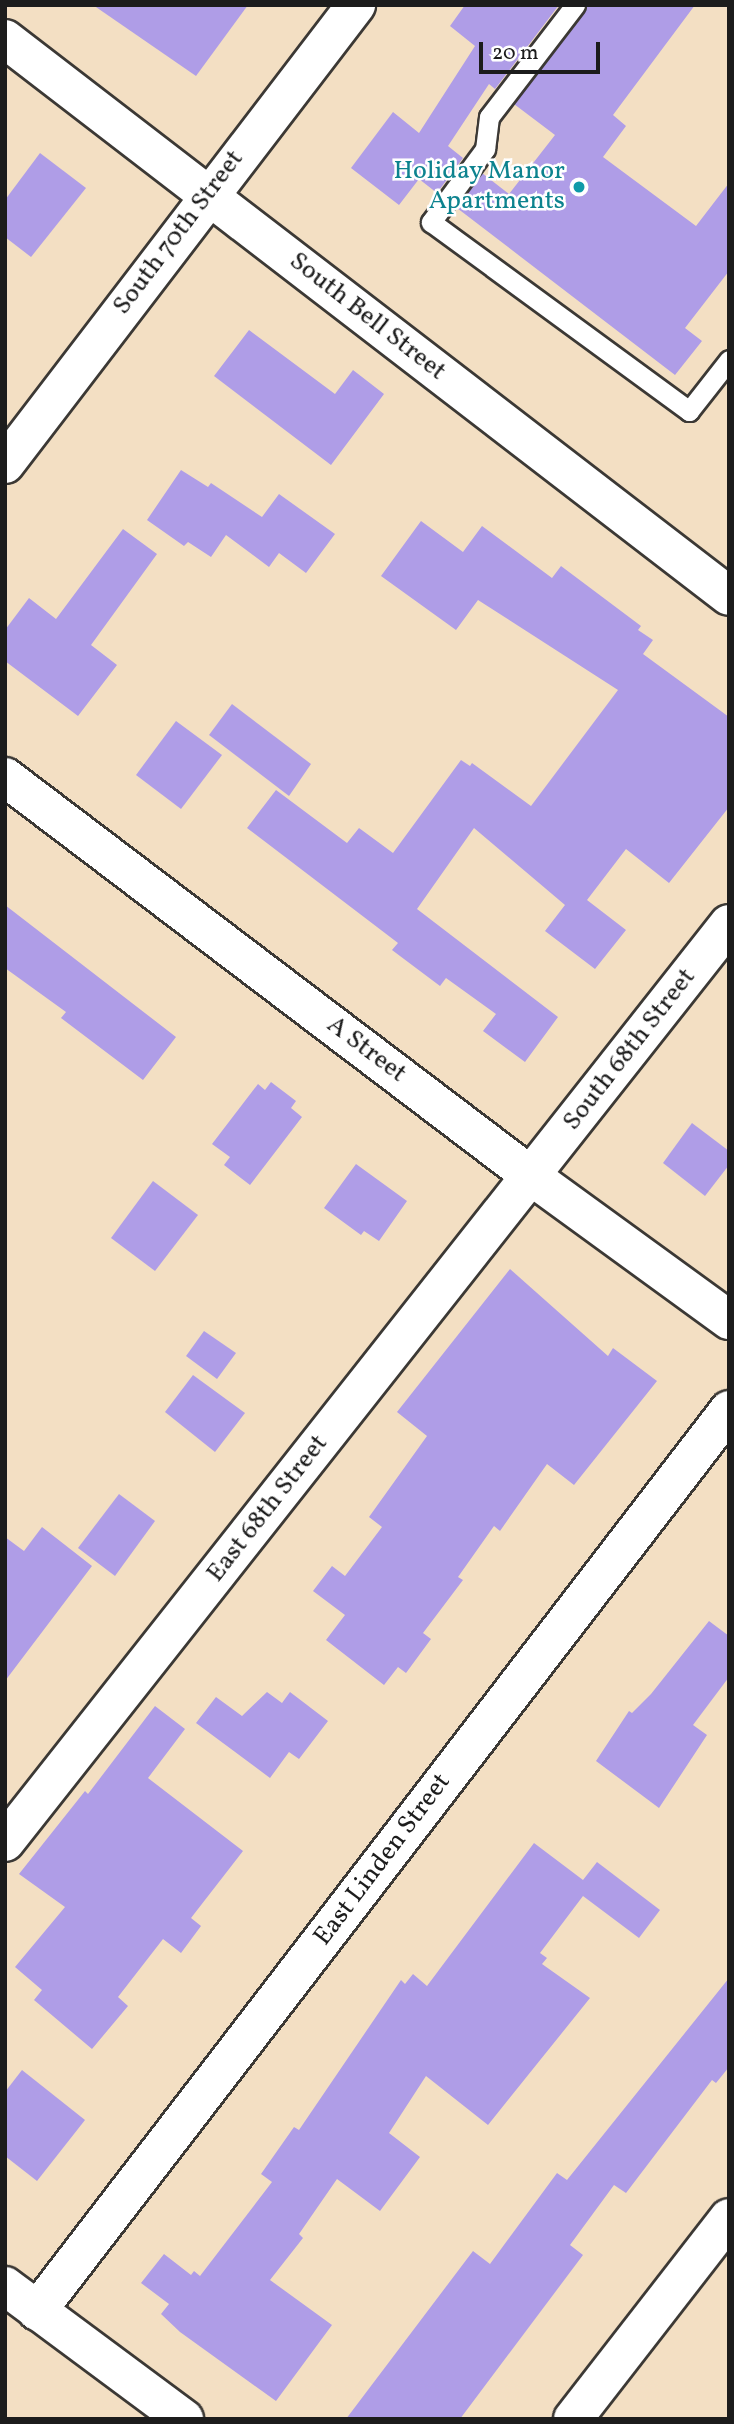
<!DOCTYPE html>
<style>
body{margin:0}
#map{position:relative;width:734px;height:2424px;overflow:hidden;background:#f3dfc3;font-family:Vollkorn,serif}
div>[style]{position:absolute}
.building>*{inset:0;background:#af9de7}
.roads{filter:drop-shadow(2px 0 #3c3935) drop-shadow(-2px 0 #3c3935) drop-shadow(0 2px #3c3935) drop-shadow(0 -2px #3c3935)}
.service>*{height:19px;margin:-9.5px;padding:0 9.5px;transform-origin:9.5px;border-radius:9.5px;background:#fff}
.minor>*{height:38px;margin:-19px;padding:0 19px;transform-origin:19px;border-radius:19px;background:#fff}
.dots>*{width:19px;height:19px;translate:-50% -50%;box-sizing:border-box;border:4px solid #fff;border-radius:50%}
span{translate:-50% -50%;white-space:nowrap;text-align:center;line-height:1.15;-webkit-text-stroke:5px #fff;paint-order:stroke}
.culture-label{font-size:26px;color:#0d838f}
.right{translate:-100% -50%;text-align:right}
.street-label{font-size:26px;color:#1c1c1c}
.frame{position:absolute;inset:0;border:7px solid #1c1c1c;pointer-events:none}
.scale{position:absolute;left:479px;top:42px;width:121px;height:32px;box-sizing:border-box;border:4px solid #1c1c1c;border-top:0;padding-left:9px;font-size:21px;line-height:24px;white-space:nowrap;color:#1c1c1c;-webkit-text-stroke:5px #fff;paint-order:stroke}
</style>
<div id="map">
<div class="building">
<i style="clip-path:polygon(93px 5px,248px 5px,196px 76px)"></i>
<i style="clip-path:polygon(465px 5px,559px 5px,495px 89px,489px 84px,448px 146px,463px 158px,437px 193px,419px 179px,399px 205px,351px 168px,393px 112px,419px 133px,475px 46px,450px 26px)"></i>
<i style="clip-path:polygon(587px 5px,695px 5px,613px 115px,626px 126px,603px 157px,696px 226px,729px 183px,729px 271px,685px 328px,702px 341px,675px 375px,457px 208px,482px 173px,509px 194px,555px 135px,514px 104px)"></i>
<i style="clip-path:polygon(40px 153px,86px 188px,31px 257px,5px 237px,5px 200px)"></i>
<i style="clip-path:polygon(249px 330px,335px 394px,353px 370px,384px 394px,331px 465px,214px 376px)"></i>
<i style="clip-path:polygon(181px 470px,208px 487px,211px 483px,262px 517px,279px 494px,335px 534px,306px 573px,279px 553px,269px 567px,226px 535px,211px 557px,188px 542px,184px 546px,147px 520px)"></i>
<i style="clip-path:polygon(421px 521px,463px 552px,482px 526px,552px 578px,561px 566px,641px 626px,638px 630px,653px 640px,643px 654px,729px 717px,729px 807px,669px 883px,626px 849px,587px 900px,626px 930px,595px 969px,545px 931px,565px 905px,474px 828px,417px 909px,558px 1017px,525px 1062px,483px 1031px,496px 1014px,446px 978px,440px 986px,392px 950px,398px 943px,247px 828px,276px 790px,347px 843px,359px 828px,393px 853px,461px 760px,470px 766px,472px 763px,531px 806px,618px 690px,478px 600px,456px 630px,381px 576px)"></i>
<i style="clip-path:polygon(123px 529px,157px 554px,91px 645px,117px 665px,78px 716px,5px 661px,5px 630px,29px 598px,56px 619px)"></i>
<i style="clip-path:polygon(232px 704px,311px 764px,289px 796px,209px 735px)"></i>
<i style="clip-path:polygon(176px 721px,222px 755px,181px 809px,136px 775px)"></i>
<i style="clip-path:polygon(5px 905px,176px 1037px,143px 1080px,61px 1018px,66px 1012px,5px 968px)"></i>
<i style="clip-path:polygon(271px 1082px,296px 1101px,291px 1108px,302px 1117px,250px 1185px,224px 1165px,230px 1157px,212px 1144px,258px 1084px,265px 1090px)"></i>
<i style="clip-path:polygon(692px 1123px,729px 1151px,729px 1165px,705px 1196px,663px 1163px)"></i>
<i style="clip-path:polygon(356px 1164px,407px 1201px,379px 1241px,364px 1231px,361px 1235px,324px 1208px)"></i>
<i style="clip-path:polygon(153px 1181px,198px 1215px,155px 1271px,111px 1238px)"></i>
<i style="clip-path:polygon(510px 1269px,608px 1356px,613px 1348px,657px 1381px,574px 1485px,547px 1464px,500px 1531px,494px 1526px,458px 1577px,463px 1580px,423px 1633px,431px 1639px,406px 1673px,398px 1667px,384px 1685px,326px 1640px,345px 1615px,313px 1591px,332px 1566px,345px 1576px,382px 1527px,369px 1517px,427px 1436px,397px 1412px)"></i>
<i style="clip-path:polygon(204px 1331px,236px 1353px,217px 1379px,186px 1356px)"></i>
<i style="clip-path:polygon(193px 1375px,245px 1413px,215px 1452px,165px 1412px)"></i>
<i style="clip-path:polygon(119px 1494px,155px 1521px,115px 1576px,78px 1548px)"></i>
<i style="clip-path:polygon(42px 1527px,92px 1566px,5px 1681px,5px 1537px,24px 1551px)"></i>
<i style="clip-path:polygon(709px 1621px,729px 1636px,729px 1677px,693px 1725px,707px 1735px,659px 1808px,596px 1761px,629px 1711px,632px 1713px,651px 1694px)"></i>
<i style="clip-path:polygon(267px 1692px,282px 1703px,290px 1692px,328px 1721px,299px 1759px,289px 1752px,270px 1778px,196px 1723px,216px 1697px,242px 1716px)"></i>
<i style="clip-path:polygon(155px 1706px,185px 1729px,148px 1778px,243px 1851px,191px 1918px,201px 1926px,181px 1953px,163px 1939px,118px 1997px,128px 2006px,92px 2049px,34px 2000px,42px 1990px,15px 1967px,65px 1907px,19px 1874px,85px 1791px,88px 1794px)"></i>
<i style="clip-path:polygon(534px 1843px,583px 1880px,597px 1862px,660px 1910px,639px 1938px,583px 1896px,540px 1953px,547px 1958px,542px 1964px,590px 1998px,488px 2125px,426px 2076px,389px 2133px,420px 2157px,380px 2211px,337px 2179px,299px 2234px,303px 2238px,270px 2280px,332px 2325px,276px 2401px,180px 2332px,161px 2314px,169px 2304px,141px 2283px,164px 2254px,191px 2275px,194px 2271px,200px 2276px,272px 2182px,261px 2174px,294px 2127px,299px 2130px,401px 1980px,405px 1984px,413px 1974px,427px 1986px)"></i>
<i style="clip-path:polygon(729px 1978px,729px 2067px,716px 2083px,712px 2080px,626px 2193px,614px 2185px,570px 2245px,583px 2255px,460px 2419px,346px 2419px,473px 2251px,490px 2264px,557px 2173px,567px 2180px)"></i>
<i style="clip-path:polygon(22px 2070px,85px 2120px,37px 2181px,5px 2156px,5px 2092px)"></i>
</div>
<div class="roads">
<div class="service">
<i style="left:575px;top:5px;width:141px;rotate:127.5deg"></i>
<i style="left:489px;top:117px;width:32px;rotate:97deg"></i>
<i style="left:485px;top:149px;width:91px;rotate:126.5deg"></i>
<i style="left:431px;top:222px;width:320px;rotate:36.2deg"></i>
<i style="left:689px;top:411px;width:65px;rotate:-51.9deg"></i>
</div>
<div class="minor">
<i style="left:5px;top:39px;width:913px;rotate:37.57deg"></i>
<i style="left:5px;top:464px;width:578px;rotate:-52.59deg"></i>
<i style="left:5px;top:777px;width:660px;rotate:37.18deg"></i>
<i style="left:531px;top:1176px;width:245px;rotate:36deg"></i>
<i style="left:5px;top:1842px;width:1169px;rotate:-51.74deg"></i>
<i style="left:5px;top:2286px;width:223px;rotate:36.6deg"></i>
<i style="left:37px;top:2311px;width:1136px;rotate:-52.47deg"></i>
<i style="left:573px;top:2419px;width:254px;rotate:-52.2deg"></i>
</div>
</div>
<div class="dots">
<i style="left:579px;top:187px;background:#0f9aa8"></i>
</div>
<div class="culture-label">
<span class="right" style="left:565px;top:187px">Holiday Manor<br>Apartments</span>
</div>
<div class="street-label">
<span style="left:179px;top:233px;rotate:-53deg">South 70th Street</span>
<span style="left:367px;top:317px;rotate:38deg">South Bell Street</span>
<span style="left:366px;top:1050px;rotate:37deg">A Street</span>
<span style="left:630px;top:1050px;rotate:-52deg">South 68th Street</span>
<span style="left:268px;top:1509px;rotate:-52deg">East 68th Street</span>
<span style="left:383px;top:1860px;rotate:-53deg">East Linden Street</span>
</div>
<div class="frame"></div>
<div class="scale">20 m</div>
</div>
